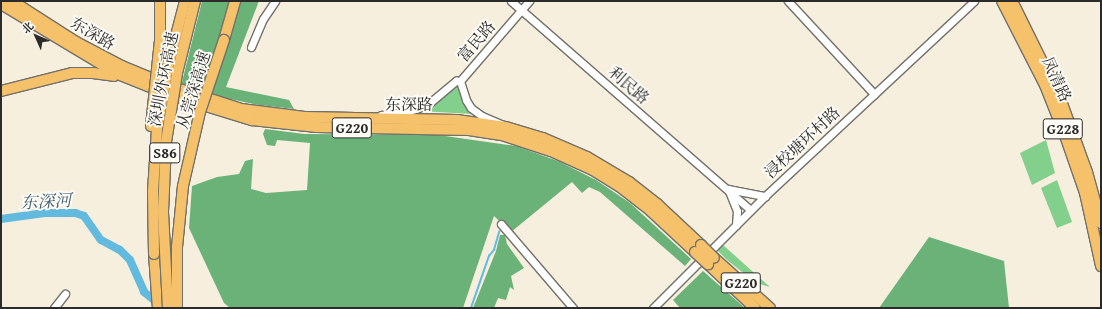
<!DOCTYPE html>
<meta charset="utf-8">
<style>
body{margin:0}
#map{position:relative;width:1102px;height:309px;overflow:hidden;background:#f7efde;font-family:"Gentium Book Plus","Noto Serif SC",serif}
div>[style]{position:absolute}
.green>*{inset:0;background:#83cf8c}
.forest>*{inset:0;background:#6ab278}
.stream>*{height:1.5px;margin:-0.75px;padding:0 0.75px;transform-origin:0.75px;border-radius:0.75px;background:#62badf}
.river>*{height:8px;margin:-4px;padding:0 4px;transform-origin:4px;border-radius:4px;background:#62badf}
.roads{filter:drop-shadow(1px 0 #72706a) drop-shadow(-1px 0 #72706a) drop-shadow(0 1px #72706a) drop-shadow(0 -1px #72706a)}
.minor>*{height:7px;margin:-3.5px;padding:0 3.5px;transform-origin:3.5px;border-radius:3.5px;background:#fff}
.highway>*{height:10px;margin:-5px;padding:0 5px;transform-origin:5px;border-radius:5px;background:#f6c16b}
.bridges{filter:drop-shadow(1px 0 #72706a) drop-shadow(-1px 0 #72706a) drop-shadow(0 1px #72706a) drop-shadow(0 -1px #72706a)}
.highway-bridge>*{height:10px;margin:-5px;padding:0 5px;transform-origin:5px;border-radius:5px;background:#f6c16b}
span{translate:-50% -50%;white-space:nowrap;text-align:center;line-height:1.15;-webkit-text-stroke:3.5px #fdfcf7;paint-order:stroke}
.shield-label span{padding:1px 3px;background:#fdfcf7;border:1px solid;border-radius:3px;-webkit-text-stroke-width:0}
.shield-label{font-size:15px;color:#2b2b2b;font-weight:700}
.street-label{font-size:16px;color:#2b2b2b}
.water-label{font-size:17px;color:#3e5d6a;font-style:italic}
.frame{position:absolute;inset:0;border:2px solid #2b2b2b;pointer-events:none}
.north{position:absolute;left:16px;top:16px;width:40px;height:40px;-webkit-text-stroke:3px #fdfcf7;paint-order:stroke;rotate:315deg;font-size:11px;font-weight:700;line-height:16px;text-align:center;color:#2b2b2b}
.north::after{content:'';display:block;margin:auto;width:14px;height:18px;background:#2b2b2b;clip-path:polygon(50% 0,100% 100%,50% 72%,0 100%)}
</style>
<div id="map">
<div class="green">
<i style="clip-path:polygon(455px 85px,460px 88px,464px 104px,472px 114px,420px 111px,435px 103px)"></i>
<i style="clip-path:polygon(1046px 140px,1055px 173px,1032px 185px,1020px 153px)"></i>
<i style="clip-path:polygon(1057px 180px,1072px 222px,1057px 228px,1041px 188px)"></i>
<i style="clip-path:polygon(722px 245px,723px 245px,770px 287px,756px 283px,727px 260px,717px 250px)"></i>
</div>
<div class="forest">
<i style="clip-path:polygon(202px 1px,231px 1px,202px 92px,181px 86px)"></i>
<i style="clip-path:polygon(240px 1px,259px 1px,226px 87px,289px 100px,294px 109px,259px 105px,211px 95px)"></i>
<i style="clip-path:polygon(265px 129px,304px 134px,438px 135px,516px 146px,558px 161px,596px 180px,630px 203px,691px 259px,685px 266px,600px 192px,589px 187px,582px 193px,572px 182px,511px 232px,494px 216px,463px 308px,230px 308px,224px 303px,189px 228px,192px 186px,217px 177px,239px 174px,245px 161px,253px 159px,251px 189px,266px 193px,307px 190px,310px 143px,277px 140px,275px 146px,267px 145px,263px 134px)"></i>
<i style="clip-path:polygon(500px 235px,505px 235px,507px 244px,524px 268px,511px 276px,514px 290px,510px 287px,506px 300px,498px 298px,494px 308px,473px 308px,496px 251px)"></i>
<i style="clip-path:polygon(929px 237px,1004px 261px,1009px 308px,879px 308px)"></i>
<i style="clip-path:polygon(703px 271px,745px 308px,680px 308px,673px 300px)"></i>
</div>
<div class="stream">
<i style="left:471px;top:308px;width:55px;rotate:-70.9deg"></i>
<i style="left:489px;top:256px;width:8px;rotate:-50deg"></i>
<i style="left:494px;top:250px;width:19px;rotate:-74deg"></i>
</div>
<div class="river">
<i style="left:1px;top:219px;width:44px;rotate:-7.8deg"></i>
<i style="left:45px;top:213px;width:30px"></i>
<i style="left:75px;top:213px;width:9px;rotate:18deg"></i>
<i style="left:84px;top:216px;width:29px;rotate:55deg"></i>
<i style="left:101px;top:240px;width:21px;rotate:28deg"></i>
<i style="left:120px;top:250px;width:14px;rotate:45deg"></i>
<i style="left:130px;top:260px;width:35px;rotate:66deg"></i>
<i style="left:144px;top:292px;width:21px;rotate:39deg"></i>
</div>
<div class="roads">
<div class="minor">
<i style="left:511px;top:1px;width:318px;rotate:41.1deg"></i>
<i style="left:788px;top:1px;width:127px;rotate:47.2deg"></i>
<i style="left:251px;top:47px;width:30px;rotate:-67deg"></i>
<i style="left:263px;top:19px;width:22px;rotate:-56deg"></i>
<i style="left:460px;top:81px;width:106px;rotate:-49.2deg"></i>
<i style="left:381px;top:115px;width:28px;rotate:-8deg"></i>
<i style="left:409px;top:111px;width:19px;rotate:-18deg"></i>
<i style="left:427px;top:105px;width:38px;rotate:-40deg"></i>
<i style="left:456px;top:81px;width:4px"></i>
<i style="left:460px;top:81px;width:20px;rotate:72deg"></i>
<i style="left:466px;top:100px;width:9px;rotate:58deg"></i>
<i style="left:471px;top:108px;width:14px;rotate:36deg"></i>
<i style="left:482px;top:116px;width:23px;rotate:23deg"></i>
<i style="left:501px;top:224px;width:111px;rotate:49.4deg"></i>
<i style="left:736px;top:225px;width:14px;rotate:-86deg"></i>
<i style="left:737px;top:211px;width:24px;rotate:-112deg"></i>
<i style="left:728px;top:189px;width:38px;rotate:11deg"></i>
<i style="left:54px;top:308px;width:18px;rotate:-52deg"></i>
<i style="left:653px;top:308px;width:158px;rotate:-45deg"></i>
<i style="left:765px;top:196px;width:286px;rotate:-43deg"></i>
</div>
<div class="highway">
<i style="left:12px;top:1px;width:76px;rotate:32.6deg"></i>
<i style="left:76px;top:42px;width:52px;rotate:27.6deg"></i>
<i style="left:122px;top:66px;width:52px;rotate:22.6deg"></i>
<i style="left:170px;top:86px;width:75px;rotate:17.9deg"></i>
<i style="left:241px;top:109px;width:64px;rotate:7.1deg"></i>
<i style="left:305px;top:117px;width:152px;rotate:1.1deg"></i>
<i style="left:457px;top:120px;width:49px;rotate:8.1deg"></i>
<i style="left:506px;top:127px;width:39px;rotate:17deg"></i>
<i style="left:543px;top:138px;width:48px;rotate:23.4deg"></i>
<i style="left:587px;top:157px;width:49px;rotate:30.8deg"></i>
<i style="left:629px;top:182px;width:36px;rotate:38deg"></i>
<i style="left:657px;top:204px;width:60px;rotate:43deg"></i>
<i style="left:1002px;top:1px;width:94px;rotate:62.9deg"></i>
<i style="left:1045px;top:85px;width:57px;rotate:68.4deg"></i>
<i style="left:1066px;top:138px;width:58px;rotate:70.9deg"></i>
<i style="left:1085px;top:193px;width:75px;rotate:77.6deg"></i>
<i style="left:1012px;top:1px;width:108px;rotate:63.7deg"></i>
<i style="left:1060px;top:98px;width:79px;rotate:70deg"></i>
<i style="left:1087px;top:172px;width:53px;rotate:74.6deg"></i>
<i style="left:1px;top:4px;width:136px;rotate:30.9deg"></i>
<i style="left:118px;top:74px;width:56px;rotate:22deg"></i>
<i style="left:170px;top:95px;width:86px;rotate:17deg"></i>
<i style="left:252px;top:120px;width:65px;rotate:6.1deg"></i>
<i style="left:317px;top:127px;width:152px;rotate:1.1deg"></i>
<i style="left:469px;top:130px;width:36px;rotate:9deg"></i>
<i style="left:505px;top:136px;width:48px;rotate:18.1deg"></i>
<i style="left:551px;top:151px;width:46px;rotate:24.3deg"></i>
<i style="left:593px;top:170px;width:36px;rotate:32deg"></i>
<i style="left:623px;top:189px;width:36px;rotate:38deg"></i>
<i style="left:651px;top:211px;width:60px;rotate:43deg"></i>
<i style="left:224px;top:40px;width:41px;rotate:-74.2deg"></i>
<i style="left:1px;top:91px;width:73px;rotate:-14.2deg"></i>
<i style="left:72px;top:73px;width:21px"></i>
<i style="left:93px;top:73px;width:21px;rotate:8deg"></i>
<i style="left:154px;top:254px;width:54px;rotate:85.8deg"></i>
<i style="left:714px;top:258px;width:75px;rotate:41.8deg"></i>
<i style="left:708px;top:264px;width:64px;rotate:43.1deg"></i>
</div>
</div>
<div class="bridges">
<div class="highway-bridge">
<i style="left:151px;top:126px;width:85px;rotate:-84deg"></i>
<i style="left:160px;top:41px;width:40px;rotate:-90deg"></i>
<i style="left:701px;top:245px;width:18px;rotate:45deg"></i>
<i style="left:695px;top:252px;width:18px;rotate:43deg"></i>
<i style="left:154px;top:254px;width:63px;rotate:-90.9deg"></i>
<i style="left:153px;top:191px;width:62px;rotate:-86.3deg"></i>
<i style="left:157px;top:129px;width:64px;rotate:-80.1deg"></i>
<i style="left:168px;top:66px;width:67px;rotate:-75.3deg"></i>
<i style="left:168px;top:308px;width:96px;rotate:-93deg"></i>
<i style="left:163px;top:212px;width:70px;rotate:-87.5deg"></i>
<i style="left:166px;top:142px;width:70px;rotate:-80.9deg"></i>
<i style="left:177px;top:73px;width:74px;rotate:-76deg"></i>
<i style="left:177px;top:308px;width:61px;rotate:-90deg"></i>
<i style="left:177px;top:247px;width:61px;rotate:-84.4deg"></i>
<i style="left:183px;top:186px;width:76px;rotate:-77.1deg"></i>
<i style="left:200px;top:112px;width:76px;rotate:-71.6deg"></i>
</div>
</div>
<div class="shield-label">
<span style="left:352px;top:128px">G220</span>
<span style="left:1063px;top:129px">G228</span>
<span style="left:165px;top:153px">S86</span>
<span style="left:741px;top:283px">G220</span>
</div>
<div class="street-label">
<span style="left:93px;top:33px;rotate:30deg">东深路</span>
<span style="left:476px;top:41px;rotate:-49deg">富民路</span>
<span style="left:163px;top:79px;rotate:-79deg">深圳外环高速</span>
<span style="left:1057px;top:79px;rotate:65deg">凤清路</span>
<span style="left:629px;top:85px;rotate:41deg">利民路</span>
<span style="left:193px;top:90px;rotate:-73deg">从莞深高速</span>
<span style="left:409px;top:104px">东深路</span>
<span style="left:802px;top:142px;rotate:-43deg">浸校塘环村路</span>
</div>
<div class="water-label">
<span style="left:46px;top:201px;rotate:-3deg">东深河</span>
</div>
<div class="frame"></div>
<div class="north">北</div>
</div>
